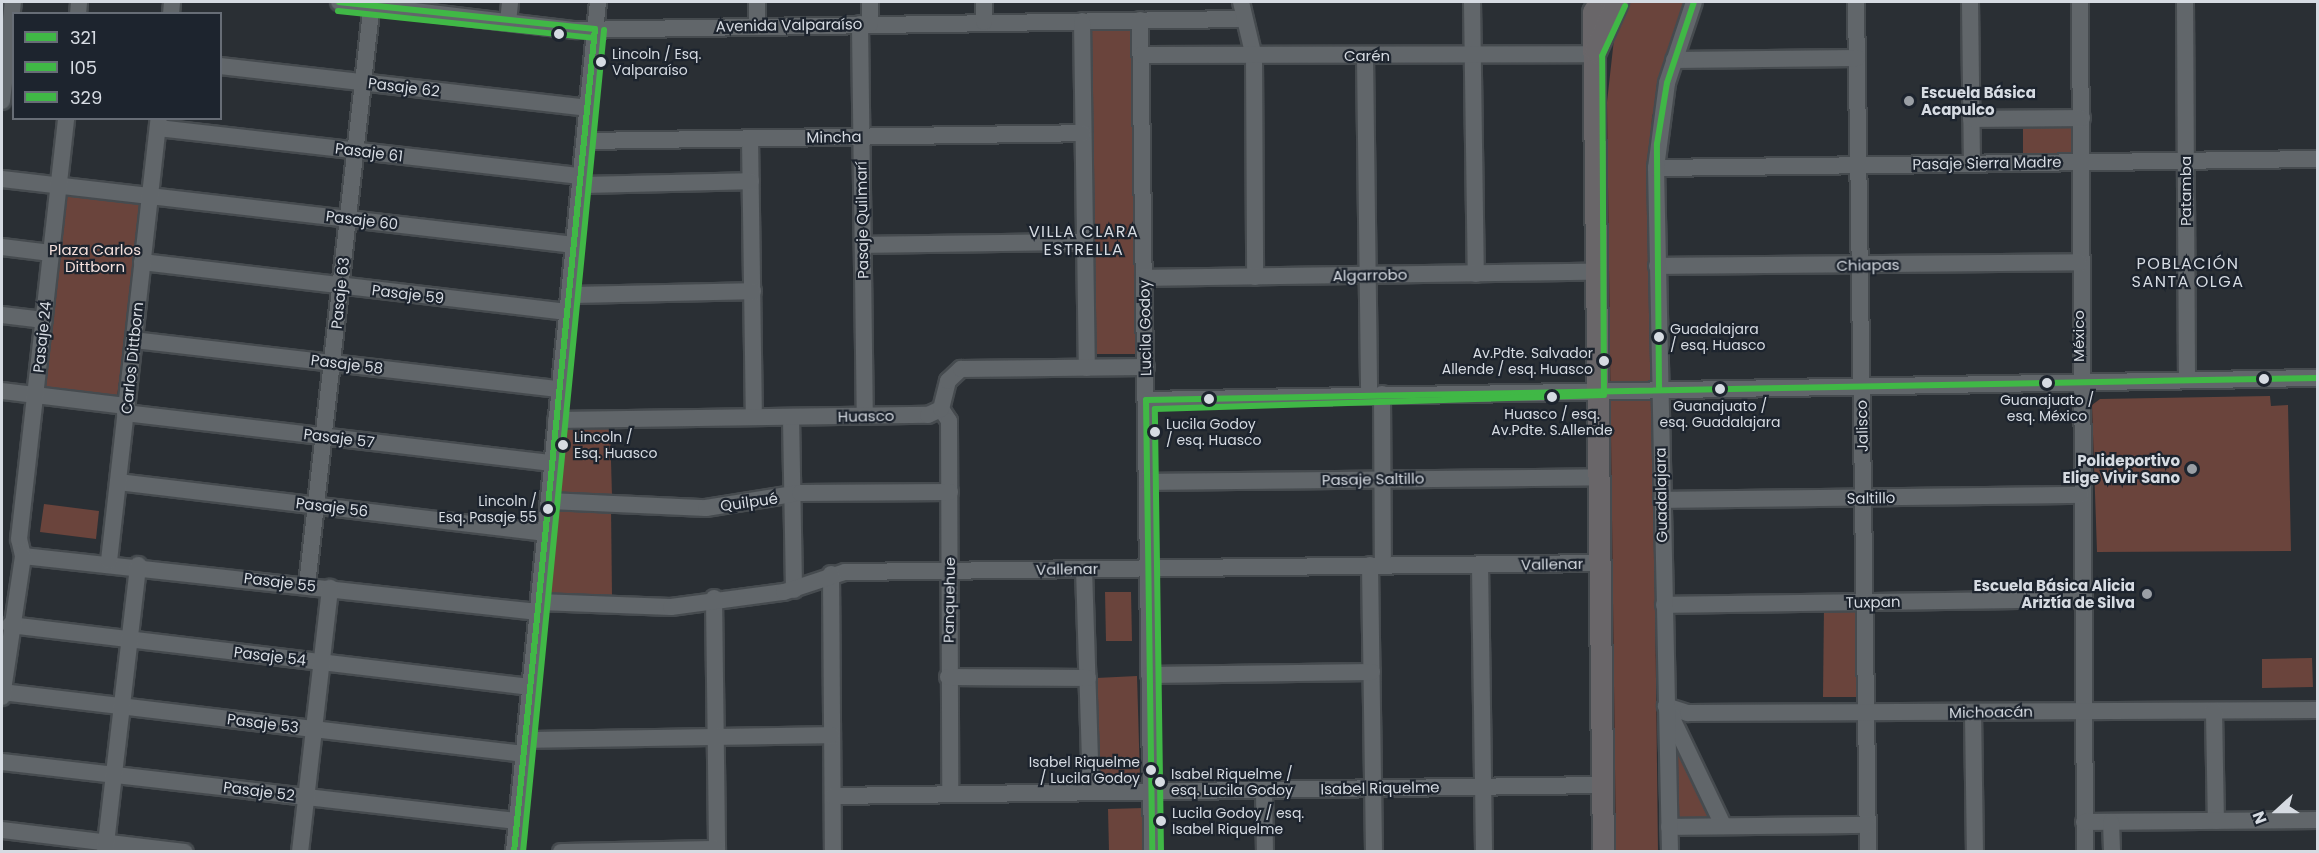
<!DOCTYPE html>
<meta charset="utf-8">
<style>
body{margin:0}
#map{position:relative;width:2319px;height:853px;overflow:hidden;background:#2a2f34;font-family:Poppins,sans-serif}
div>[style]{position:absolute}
.green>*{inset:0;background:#6a443c}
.roads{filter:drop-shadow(2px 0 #464b4f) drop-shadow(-2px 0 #464b4f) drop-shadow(0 2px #464b4f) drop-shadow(0 -2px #464b4f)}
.minor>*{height:16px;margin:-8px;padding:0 8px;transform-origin:8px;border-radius:8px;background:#61666a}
.major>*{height:21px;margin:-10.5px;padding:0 10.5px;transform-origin:10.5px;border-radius:10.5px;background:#696669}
.bus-1>*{height:6px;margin:-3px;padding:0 3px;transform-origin:3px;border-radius:3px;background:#40b846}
.bus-2>*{height:6px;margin:-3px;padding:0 3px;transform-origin:3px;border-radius:3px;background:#40b846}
.bus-3>*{height:6px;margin:-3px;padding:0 3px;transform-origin:3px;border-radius:3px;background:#40b846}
.dots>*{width:16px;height:16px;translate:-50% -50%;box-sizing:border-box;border:3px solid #1d242e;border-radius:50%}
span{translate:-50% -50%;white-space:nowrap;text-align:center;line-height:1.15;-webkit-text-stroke:4.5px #1d242e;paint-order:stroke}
.bus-label{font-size:14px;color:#d6dbe2}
.left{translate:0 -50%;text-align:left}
.right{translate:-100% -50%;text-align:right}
.street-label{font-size:15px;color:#d6dbe2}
.poi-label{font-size:15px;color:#d6dbe2;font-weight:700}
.park-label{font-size:15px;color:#f3dfdb}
.neighbourhood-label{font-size:16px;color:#d6dbe2;letter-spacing:1.5px}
.frame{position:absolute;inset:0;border:3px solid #d6dbe2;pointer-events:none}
.legend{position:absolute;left:12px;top:12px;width:210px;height:108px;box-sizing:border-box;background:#1d242e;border:2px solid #676d76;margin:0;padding:8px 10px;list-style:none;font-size:18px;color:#d6dbe2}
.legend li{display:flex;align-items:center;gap:12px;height:30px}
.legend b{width:30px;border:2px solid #676d76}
.north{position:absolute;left:2247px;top:781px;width:60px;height:60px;-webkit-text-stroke:4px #1d242e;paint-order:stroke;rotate:249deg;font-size:16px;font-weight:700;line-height:24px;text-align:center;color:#d6dbe2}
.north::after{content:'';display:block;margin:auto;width:21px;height:27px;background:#d6dbe2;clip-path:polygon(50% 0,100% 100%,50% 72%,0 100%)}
</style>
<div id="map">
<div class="green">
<i style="clip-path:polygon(1629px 2px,1685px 2px,1652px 117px,1650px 167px,1658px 851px,1616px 851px,1607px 102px,1614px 39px)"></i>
<i style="clip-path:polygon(1089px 29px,1135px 29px,1138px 354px,1092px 354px)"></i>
<i style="clip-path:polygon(2078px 124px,2074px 156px,2023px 157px,2023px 125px)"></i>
<i style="clip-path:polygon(62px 193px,135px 201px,142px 207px,117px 397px,41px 390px)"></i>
<i style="clip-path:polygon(2270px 396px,2271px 406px,2288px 405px,2291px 551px,2097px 552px,2092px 405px,2100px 399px)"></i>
<i style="clip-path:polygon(566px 425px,610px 426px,612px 496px,558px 495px)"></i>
<i style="clip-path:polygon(44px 504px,99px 511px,96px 539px,40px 532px)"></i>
<i style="clip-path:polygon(611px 508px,612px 596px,550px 596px,559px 510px)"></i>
<i style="clip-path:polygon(1105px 592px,1131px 592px,1132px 641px,1106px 641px)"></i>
<i style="clip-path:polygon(1824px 606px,1861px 607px,1861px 697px,1823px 697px)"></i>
<i style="clip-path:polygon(2312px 658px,2313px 687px,2262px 688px,2262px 659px)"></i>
<i style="clip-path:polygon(1137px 676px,1140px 778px,1099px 779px,1096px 678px)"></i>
<i style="clip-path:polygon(1676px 733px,1713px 817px,1675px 818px)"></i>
<i style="clip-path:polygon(1144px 808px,1146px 851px,1109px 851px,1108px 809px)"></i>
</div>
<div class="roads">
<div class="minor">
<i style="left:339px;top:2px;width:238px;rotate:6.8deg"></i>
<i style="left:575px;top:30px;width:666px;rotate:-0.95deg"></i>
<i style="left:757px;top:2px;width:23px;rotate:90deg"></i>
<i style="left:870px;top:2px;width:22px;rotate:90deg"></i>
<i style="left:984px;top:2px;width:20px;rotate:90deg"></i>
<i style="left:1241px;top:2px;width:57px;rotate:76.7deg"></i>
<i style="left:1254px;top:57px;width:220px;rotate:89.7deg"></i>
<i style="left:1472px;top:2px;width:272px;rotate:89.2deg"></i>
<i style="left:1856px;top:2px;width:850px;rotate:89.19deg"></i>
<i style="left:1970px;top:2px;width:161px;rotate:89.3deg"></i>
<i style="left:2080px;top:2px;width:850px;rotate:89.66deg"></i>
<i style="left:2185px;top:2px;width:378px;rotate:89.7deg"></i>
<i style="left:78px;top:14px;width:12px;rotate:-85deg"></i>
<i style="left:171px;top:14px;width:12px;rotate:-85deg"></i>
<i style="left:1140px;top:20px;width:832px;rotate:89.17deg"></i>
<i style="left:1082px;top:21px;width:347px;rotate:89.2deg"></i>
<i style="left:508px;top:22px;width:20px;rotate:-84deg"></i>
<i style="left:860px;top:24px;width:392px;rotate:89.3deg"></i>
<i style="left:1141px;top:55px;width:452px;rotate:-0.1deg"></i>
<i style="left:1365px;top:56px;width:338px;rotate:89.3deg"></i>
<i style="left:1674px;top:60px;width:183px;rotate:-0.6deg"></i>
<i style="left:220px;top:66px;width:369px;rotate:6.5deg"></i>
<i style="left:2px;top:101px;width:100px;rotate:-83.7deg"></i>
<i style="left:1971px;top:119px;width:111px;rotate:-0.5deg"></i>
<i style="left:158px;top:128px;width:425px;rotate:6.5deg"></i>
<i style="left:750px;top:138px;width:279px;rotate:89.2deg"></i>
<i style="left:584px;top:141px;width:499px;rotate:-0.9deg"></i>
<i style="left:1656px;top:168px;width:662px;rotate:-0.78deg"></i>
<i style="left:2px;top:179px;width:576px;rotate:6.58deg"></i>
<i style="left:580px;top:185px;width:171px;rotate:-1.3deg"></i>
<i style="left:863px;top:245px;width:222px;rotate:-0.8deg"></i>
<i style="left:2px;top:247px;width:49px;rotate:7deg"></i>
<i style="left:142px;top:262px;width:428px;rotate:6.7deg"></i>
<i style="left:1657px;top:266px;width:422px;rotate:-0.5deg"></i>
<i style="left:1144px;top:278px;width:452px;rotate:-0.8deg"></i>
<i style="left:569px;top:295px;width:184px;rotate:-1.2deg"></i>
<i style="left:2px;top:315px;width:42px;rotate:6.8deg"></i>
<i style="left:134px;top:340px;width:428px;rotate:6.6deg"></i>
<i style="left:2px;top:391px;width:125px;rotate:6.9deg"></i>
<i style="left:1382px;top:394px;width:171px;rotate:89.7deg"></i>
<i style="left:1146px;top:400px;width:1172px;rotate:-1.08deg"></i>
<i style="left:941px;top:409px;width:14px;rotate:56deg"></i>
<i style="left:949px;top:421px;width:373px;rotate:89.8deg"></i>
<i style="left:125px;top:413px;width:430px;rotate:6.7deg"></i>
<i style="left:791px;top:417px;width:173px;rotate:89deg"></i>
<i style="left:556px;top:420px;width:372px;rotate:-0.8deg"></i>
<i style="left:928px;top:415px;width:14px;rotate:-25deg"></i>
<i style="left:941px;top:409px;width:29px;rotate:-76deg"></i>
<i style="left:948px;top:381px;width:18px;rotate:-43deg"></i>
<i style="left:961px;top:369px;width:185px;rotate:-0.6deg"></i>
<i style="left:118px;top:482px;width:431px;rotate:6.8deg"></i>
<i style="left:1147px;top:482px;width:452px;rotate:-0.6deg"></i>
<i style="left:1662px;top:500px;width:419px;rotate:-0.7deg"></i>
<i style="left:549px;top:501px;width:157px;rotate:2.6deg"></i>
<i style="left:706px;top:508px;width:95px;rotate:-9.1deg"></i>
<i style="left:800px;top:493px;width:150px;rotate:-0.4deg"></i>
<i style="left:23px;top:556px;width:518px;rotate:6.21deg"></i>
<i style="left:23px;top:556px;width:17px;rotate:-103deg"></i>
<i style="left:19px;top:539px;width:424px;rotate:-83.6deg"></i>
<i style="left:109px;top:561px;width:446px;rotate:-83.6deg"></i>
<i style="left:1480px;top:564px;width:288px;rotate:89.2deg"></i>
<i style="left:1370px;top:565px;width:287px;rotate:89.2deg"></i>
<i style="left:1084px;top:569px;width:223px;rotate:88.2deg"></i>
<i style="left:831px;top:574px;width:278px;rotate:89.6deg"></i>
<i style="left:307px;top:585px;width:587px;rotate:-83.64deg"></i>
<i style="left:714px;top:598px;width:254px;rotate:89.3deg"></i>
<i style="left:539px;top:602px;width:132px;rotate:2.2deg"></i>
<i style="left:671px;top:607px;width:114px;rotate:-7.6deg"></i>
<i style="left:784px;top:592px;width:64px;rotate:-18.2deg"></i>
<i style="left:845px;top:572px;width:755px;rotate:-0.68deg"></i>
<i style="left:1664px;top:605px;width:418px;rotate:-0.8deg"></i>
<i style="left:10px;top:625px;width:524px;rotate:6.8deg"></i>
<i style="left:1149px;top:675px;width:223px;rotate:-0.8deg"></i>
<i style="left:948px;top:677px;width:140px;rotate:0.4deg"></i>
<i style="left:2px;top:692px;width:526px;rotate:6.77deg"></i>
<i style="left:2px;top:697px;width:143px;rotate:-81.5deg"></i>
<i style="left:1666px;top:706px;width:23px;rotate:18deg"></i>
<i style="left:1688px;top:713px;width:630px;rotate:-0.27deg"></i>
<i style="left:1666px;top:706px;width:130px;rotate:64.4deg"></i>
<i style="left:2214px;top:711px;width:110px;rotate:89deg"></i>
<i style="left:1973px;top:712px;width:140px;rotate:89.2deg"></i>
<i style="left:525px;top:740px;width:307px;rotate:-0.9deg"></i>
<i style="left:2px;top:762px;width:518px;rotate:6.54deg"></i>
<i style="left:1264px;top:790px;width:62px;rotate:89.1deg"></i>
<i style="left:833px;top:796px;width:770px;rotate:-0.82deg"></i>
<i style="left:2084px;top:822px;width:234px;rotate:-0.5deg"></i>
<i style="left:2111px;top:822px;width:30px;rotate:88deg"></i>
<i style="left:1669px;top:827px;width:199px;rotate:-0.6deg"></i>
<i style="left:2px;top:830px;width:184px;rotate:6.9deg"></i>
<i style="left:105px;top:852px;width:289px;rotate:-83.4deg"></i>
<i style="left:300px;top:852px;width:266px;rotate:-83.5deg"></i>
<i style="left:514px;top:852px;width:854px;rotate:-84.36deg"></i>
<i style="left:561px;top:852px;width:156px;rotate:-1.1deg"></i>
<i style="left:1670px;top:852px;width:684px;rotate:-91.17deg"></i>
<i style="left:1656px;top:168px;width:86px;rotate:-82.6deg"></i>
<i style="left:1667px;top:83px;width:85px;rotate:-71.6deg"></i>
</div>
<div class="major">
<i style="left:1599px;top:2px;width:12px;rotate:121deg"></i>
<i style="left:1593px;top:12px;width:840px;rotate:89.32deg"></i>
<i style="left:1595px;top:51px;width:54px;rotate:-65.8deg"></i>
</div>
</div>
<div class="bus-1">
<i style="left:339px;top:2px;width:257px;rotate:6deg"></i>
<i style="left:1659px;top:387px;width:243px;rotate:-90.5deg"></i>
<i style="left:1657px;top:144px;width:62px;rotate:-80.7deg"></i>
<i style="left:1667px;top:83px;width:85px;rotate:-71.6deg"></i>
<i style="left:1146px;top:400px;width:1172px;rotate:-1.08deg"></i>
<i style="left:1146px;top:400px;width:452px;rotate:89.2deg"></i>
<i style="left:514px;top:852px;width:827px;rotate:-84.38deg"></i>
</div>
<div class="bus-2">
<i style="left:338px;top:11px;width:257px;rotate:6deg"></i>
<i style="left:523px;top:852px;width:826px;rotate:-84.37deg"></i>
</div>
<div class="bus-3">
<i style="left:1161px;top:852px;width:443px;rotate:-90.8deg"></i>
<i style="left:1155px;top:409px;width:449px;rotate:-1.8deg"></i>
<i style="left:1604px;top:395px;width:339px;rotate:-90.3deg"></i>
<i style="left:1602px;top:56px;width:55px;rotate:-65.3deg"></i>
</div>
<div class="dots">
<i style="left:559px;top:34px;background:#d6dbe2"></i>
<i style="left:601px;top:62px;background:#d6dbe2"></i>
<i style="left:1909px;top:101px;background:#9a9fa5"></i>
<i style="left:1659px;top:337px;background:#d6dbe2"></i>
<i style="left:1604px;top:361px;background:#d6dbe2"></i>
<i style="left:2264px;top:379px;background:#d6dbe2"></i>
<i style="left:2047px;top:383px;background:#d6dbe2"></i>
<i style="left:1720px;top:389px;background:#d6dbe2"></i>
<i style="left:1552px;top:397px;background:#d6dbe2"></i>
<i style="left:1209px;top:399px;background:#d6dbe2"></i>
<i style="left:1155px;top:432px;background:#d6dbe2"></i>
<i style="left:563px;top:445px;background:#d6dbe2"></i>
<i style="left:2192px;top:469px;background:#9a9fa5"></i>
<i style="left:548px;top:509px;background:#d6dbe2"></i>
<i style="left:2147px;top:594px;background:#9a9fa5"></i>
<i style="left:1151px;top:770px;background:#d6dbe2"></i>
<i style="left:1160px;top:782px;background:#d6dbe2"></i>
<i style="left:1161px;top:821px;background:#d6dbe2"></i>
</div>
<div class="bus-label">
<span class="left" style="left:612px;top:62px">Lincoln / Esq.<br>Valparaíso</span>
<span class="left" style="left:1670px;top:337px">Guadalajara<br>/ esq. Huasco</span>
<span class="right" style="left:1593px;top:361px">Av.Pdte. Salvador<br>Allende / esq. Huasco</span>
<span style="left:2047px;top:408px">Guanajuato /<br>esq. México</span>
<span style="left:1720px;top:414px">Guanajuato /<br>esq. Guadalajara</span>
<span style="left:1552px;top:422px">Huasco / esq.<br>Av.Pdte. S.Allende</span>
<span class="left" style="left:1166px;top:432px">Lucila Godoy<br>/ esq. Huasco</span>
<span class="left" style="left:574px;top:445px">Lincoln /<br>Esq. Huasco</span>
<span class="right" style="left:537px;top:509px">Lincoln /<br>Esq. Pasaje 55</span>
<span class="right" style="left:1140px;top:770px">Isabel Riquelme<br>/ Lucila Godoy</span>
<span class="left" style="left:1171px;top:782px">Isabel Riquelme /<br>esq. Lucila Godoy</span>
<span class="left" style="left:1172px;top:821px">Lucila Godoy / esq.<br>Isabel Riquelme</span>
</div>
<div class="street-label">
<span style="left:789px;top:25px;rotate:-1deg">Avenida Valparaíso</span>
<span style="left:1367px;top:56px">Carén</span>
<span style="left:404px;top:87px;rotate:7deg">Pasaje 62</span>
<span style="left:834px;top:137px;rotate:-1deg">Mincha</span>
<span style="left:369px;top:152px;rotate:7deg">Pasaje 61</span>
<span style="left:1987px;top:163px;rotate:-1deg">Pasaje Sierra Madre</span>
<span style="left:2186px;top:191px;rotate:-90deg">Patamba</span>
<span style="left:362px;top:220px;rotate:7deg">Pasaje 60</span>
<span style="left:862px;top:220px;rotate:-91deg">Pasaje Quilmarí</span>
<span style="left:1868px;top:265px;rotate:-1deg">Chiapas</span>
<span style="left:1370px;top:275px;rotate:-1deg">Algarrobo</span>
<span style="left:340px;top:293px;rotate:-84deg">Pasaje 63</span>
<span style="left:408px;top:294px;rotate:7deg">Pasaje 59</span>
<span style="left:1145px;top:328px;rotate:-91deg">Lucila Godoy</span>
<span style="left:2079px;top:336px;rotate:-90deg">México</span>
<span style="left:42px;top:337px;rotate:-84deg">Pasaje 24</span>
<span style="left:132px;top:358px;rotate:-84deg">Carlos Dittborn</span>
<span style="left:347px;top:364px;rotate:7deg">Pasaje 58</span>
<span style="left:866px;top:416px;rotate:-1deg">Huasco</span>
<span style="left:1862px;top:426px;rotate:-91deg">Jalisco</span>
<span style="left:339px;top:438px;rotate:7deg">Pasaje 57</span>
<span style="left:1373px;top:479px;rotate:-1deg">Pasaje Saltillo</span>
<span style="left:1661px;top:495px;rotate:-91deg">Guadalajara</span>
<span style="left:1871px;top:498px;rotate:-1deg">Saltillo</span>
<span style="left:749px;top:502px;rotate:-8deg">Quilpué</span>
<span style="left:332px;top:507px;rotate:7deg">Pasaje 56</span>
<span style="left:1552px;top:564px;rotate:-1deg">Vallenar</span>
<span style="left:1067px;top:569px;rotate:-1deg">Vallenar</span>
<span style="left:280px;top:582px;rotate:7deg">Pasaje 55</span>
<span style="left:949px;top:600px;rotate:-89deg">Panquehue</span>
<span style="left:1873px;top:602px;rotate:-1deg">Tuxpan</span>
<span style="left:270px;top:656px;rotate:7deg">Pasaje 54</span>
<span style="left:1991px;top:712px;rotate:-1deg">Michoacán</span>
<span style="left:263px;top:723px;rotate:7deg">Pasaje 53</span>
<span style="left:1380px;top:788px;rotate:-1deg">Isabel Riquelme</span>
<span style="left:259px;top:791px;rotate:7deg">Pasaje 52</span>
</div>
<div class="poi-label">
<span class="left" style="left:1921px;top:101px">Escuela Básica<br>Acapulco</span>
<span class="right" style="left:2180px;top:469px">Polideportivo<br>Elige Vivir Sano</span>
<span class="right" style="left:2135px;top:594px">Escuela Básica Alicia<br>Ariztía de Silva</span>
</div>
<div class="park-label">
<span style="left:95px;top:258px">Plaza Carlos<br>Dittborn</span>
</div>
<div class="neighbourhood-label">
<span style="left:1084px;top:241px">VILLA CLARA<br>ESTRELLA</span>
<span style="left:2188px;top:273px">POBLACIÓN<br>SANTA OLGA</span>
</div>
<div class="frame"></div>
<ul class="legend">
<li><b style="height:8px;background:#40b846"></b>321</li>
<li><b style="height:8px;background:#40b846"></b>I05</li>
<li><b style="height:8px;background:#40b846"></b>329</li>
</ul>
<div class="north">N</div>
</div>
